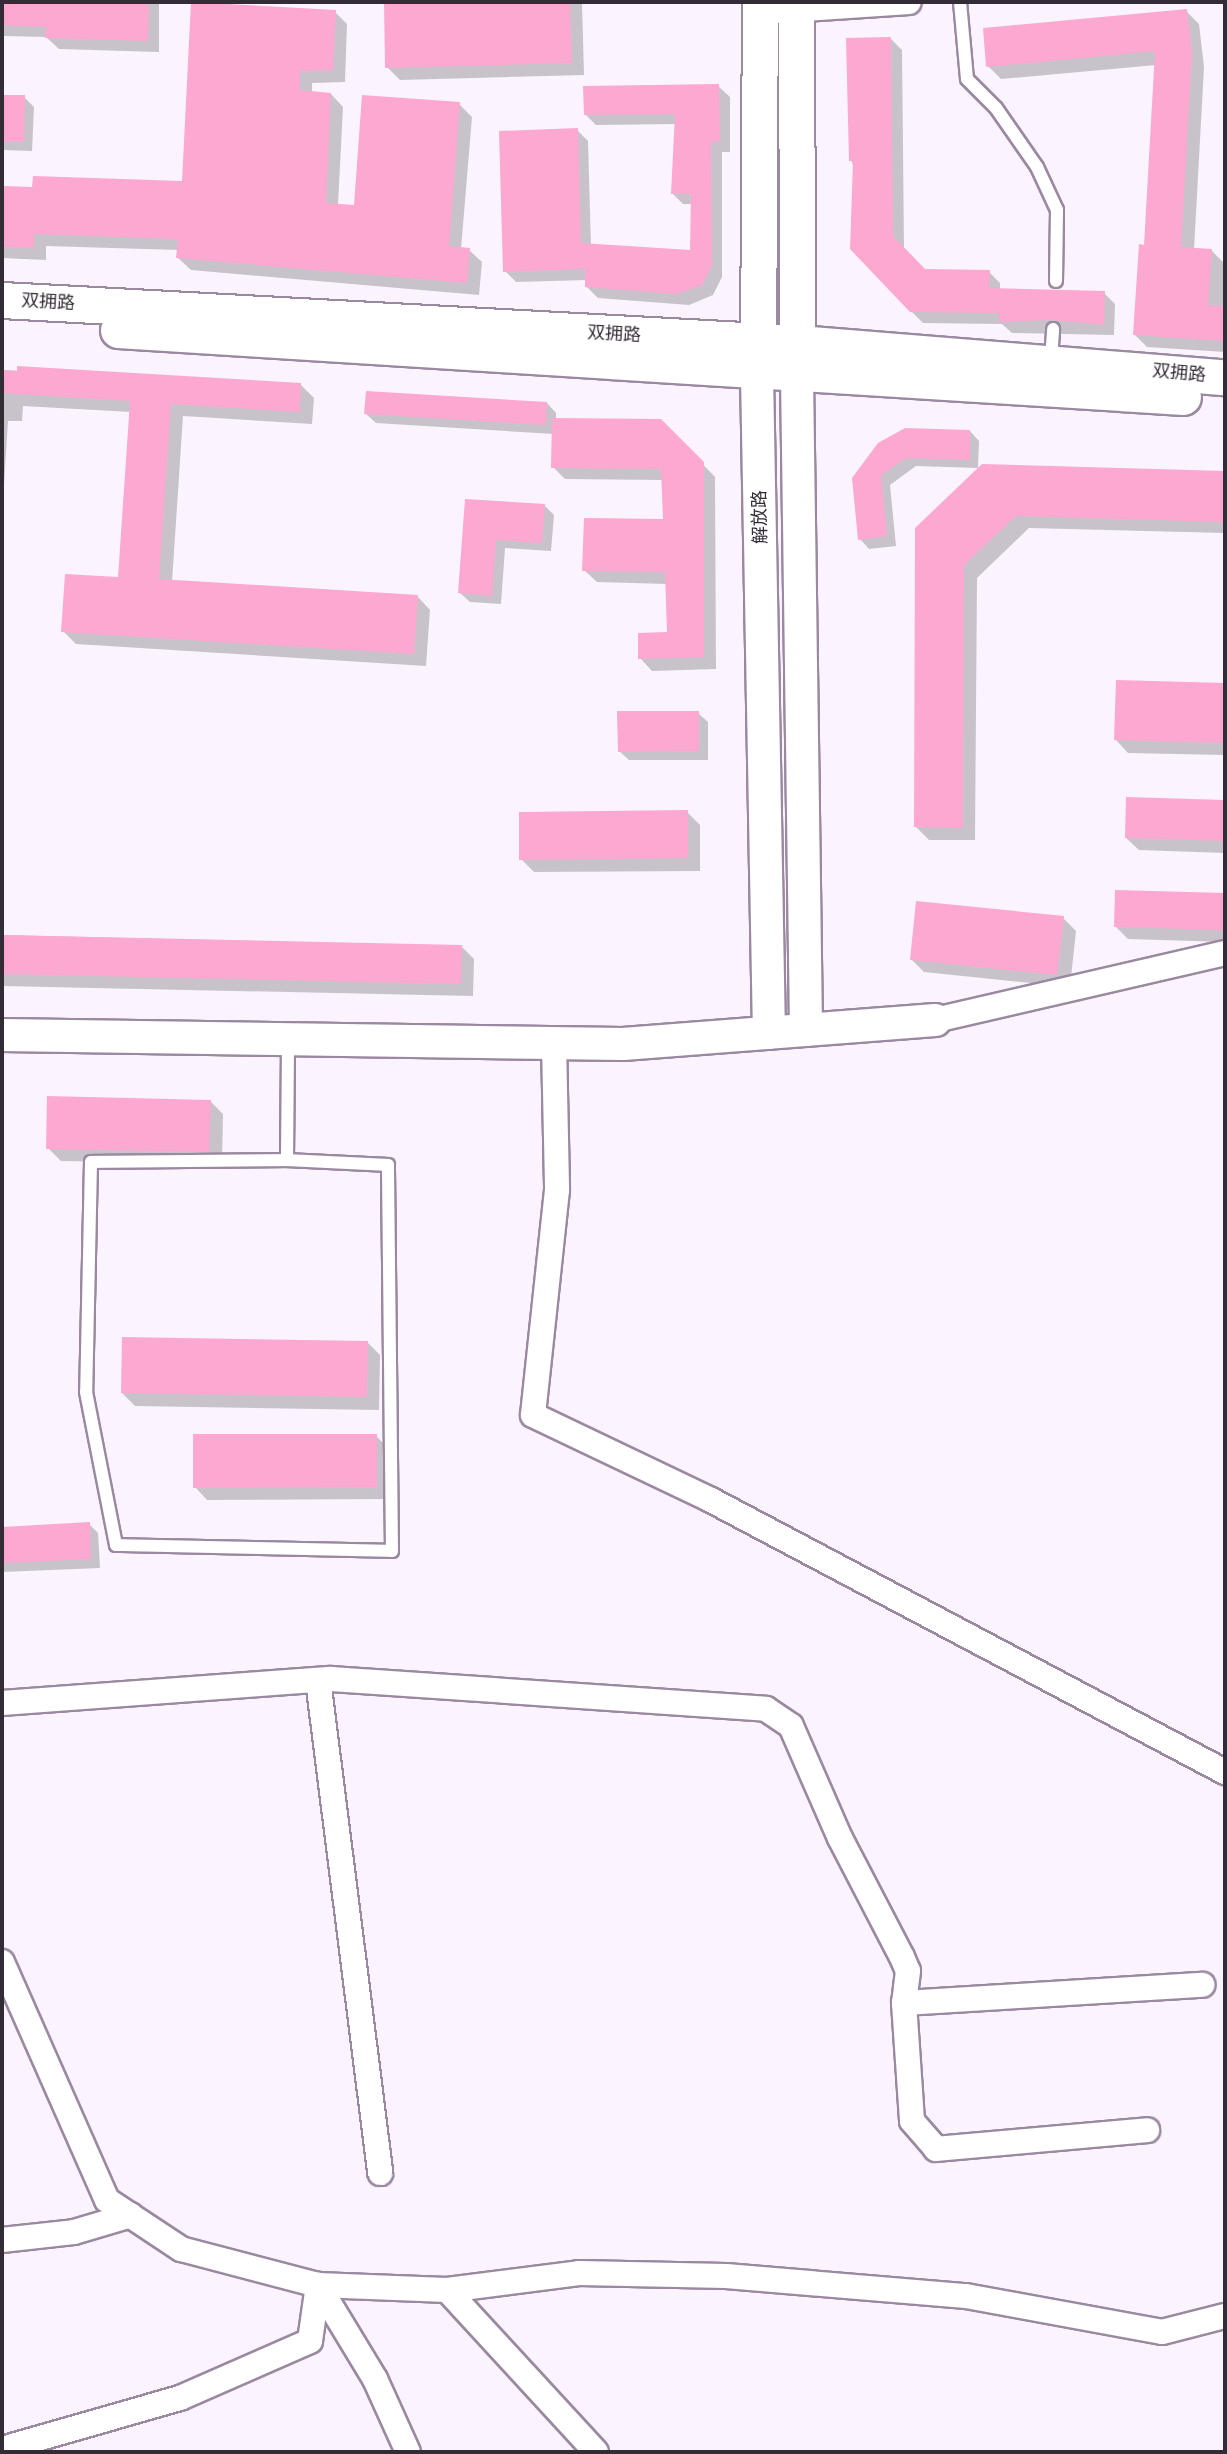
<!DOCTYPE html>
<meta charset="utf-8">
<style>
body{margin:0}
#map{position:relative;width:1227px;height:2454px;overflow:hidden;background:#fbf3fe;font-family:Raleway,"Noto Sans SC",sans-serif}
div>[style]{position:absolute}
.shadow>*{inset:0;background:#0003}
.building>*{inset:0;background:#fca8d1}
.roads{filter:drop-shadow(2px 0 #9a89a0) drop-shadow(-2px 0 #9a89a0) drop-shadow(0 2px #9a89a0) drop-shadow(0 -2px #9a89a0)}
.service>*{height:12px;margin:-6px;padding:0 6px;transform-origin:6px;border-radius:6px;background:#fff}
.minor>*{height:24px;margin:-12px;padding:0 12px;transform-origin:12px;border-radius:12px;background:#fff}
.tertiary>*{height:32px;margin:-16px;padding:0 16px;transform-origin:16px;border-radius:16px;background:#fff}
.secondary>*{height:35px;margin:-17.5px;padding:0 17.5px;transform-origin:17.5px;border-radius:17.5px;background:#fff}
span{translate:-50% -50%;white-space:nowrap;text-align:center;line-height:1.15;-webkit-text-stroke:7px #fff;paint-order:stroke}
.street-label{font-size:18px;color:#332b35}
.frame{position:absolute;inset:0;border:4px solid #332b35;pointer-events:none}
</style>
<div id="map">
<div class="shadow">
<i style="clip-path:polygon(2px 2px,159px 2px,159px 52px,59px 49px,46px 37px,2px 36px)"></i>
<i style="clip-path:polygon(192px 2px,335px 12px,347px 24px,345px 82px,312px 83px,312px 93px,331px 94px,343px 107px,338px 205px,355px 207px,459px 104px,472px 117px,461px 249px,469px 250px,482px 262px,479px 295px,191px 270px,178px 258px,179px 250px,46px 246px,46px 260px,2px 258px,2px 188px,183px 182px)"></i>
<i style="clip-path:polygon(386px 2px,582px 2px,584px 75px,400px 80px,387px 67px)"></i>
<i style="clip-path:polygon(1186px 11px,1199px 24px,1204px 67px,1194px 250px,1212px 251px,1225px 264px,1225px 352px,1147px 347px,1134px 334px,1146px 247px,1156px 65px,1001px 79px,988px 66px)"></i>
<i style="clip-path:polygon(891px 39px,902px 50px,904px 249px,925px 271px,989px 272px,1000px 283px,1000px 290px,1104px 293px,1115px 304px,1114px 335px,1012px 333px,1002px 324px,923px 323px,911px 311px,851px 160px)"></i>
<i style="clip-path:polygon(718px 86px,730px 97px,730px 152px,722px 152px,722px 277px,713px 295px,689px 305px,598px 298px,587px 287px,587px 280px,516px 282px,505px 271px,577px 130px,588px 141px,591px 246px,692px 252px,692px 204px,683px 204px,672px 193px,676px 124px,596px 125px,585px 114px)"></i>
<i style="clip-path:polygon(2px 96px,24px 97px,34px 107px,32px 151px,2px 150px)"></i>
<i style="clip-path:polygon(2px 370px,301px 385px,314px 398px,312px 424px,183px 416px,172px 582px,418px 597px,430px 610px,426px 666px,76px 644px,63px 631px,120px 578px,131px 412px,23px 406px,22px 421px,8px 421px,2px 517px)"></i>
<i style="clip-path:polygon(547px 403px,556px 413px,556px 420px,661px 421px,715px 477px,716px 669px,652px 671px,640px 658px,669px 634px,667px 584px,597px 582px,584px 570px,664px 521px,663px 480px,565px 479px,553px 467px,554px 434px,376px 423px,366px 414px)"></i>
<i style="clip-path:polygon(970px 431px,979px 441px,978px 468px,916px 466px,890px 485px,896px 546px,869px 549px,860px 539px,853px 478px)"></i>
<i style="clip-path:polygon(982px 466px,1225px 473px,1225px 533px,1029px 528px,977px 578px,975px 840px,929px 840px,916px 827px)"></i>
<i style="clip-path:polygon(466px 500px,544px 505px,554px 515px,551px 551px,505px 548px,501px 604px,470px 602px,460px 593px)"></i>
<i style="clip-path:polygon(1117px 682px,1225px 685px,1225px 755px,1128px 753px,1116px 740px)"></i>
<i style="clip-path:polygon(698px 713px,708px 722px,708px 760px,629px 760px,619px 751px)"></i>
<i style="clip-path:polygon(1128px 799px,1225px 801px,1225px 853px,1139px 850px,1126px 838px)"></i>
<i style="clip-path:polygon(687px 812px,700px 825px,700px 871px,534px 872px,521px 859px)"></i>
<i style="clip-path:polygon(1117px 892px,1225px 895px,1225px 942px,1128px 939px,1115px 926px)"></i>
<i style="clip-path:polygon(1063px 918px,1076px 931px,1070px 987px,924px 972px,911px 959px)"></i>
<i style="clip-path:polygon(2px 935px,461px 946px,474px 959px,473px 996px,2px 986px)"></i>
<i style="clip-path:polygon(210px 1101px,223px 1114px,222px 1164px,61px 1161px,48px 1148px)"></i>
<i style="clip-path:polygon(367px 1342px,380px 1355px,379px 1410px,135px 1406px,122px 1393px)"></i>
<i style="clip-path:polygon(376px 1436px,389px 1449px,389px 1499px,207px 1500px,195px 1487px)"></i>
<i style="clip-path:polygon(89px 1524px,98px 1533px,100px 1568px,2px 1572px,2px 1528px)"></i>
</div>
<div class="building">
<i style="clip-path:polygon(2px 2px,149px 2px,148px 41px,45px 38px,46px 27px,2px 25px)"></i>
<i style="clip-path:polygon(191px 2px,336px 10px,333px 70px,300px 71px,300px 90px,331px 93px,326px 203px,354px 205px,362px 95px,460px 102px,449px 246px,470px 248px,467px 283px,176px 258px,178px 239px,34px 234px,34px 248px,2px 247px,2px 186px,32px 187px,33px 176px,182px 181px)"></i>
<i style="clip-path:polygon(384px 2px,570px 2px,572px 63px,385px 68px)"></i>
<i style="clip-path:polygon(1187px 9px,1192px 53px,1181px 247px,1212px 249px,1208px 305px,1225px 306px,1225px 341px,1133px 335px,1139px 244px,1144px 245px,1155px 51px,986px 67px,983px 28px)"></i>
<i style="clip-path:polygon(891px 37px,893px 236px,925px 269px,990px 270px,989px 288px,1105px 291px,1104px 325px,1053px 320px,999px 322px,999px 313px,910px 312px,850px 249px,853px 161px,849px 161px,846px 38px)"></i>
<i style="clip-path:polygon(719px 84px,720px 141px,711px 142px,712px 265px,702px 285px,677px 294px,585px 287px,585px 269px,503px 272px,499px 131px,578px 128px,581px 243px,690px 250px,691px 194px,671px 194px,675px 114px,584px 115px,583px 86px)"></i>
<i style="clip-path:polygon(2px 95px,25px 95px,24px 142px,2px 142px)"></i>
<i style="clip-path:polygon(17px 366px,301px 383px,300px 412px,171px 404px,159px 579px,418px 595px,414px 654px,61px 632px,65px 574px,118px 577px,130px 401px,2px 393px,2px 370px,17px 371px)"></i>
<i style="clip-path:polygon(366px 391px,547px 402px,546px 425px,364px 414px)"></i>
<i style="clip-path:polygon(552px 418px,661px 419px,704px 462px,704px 657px,638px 659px,638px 633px,667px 632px,665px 572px,582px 571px,584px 518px,663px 519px,661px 469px,551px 468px)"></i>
<i style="clip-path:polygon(905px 428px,970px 430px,970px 460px,906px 458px,881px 475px,887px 536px,858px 540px,852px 478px,878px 443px)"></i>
<i style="clip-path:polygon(982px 464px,1225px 471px,1225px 522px,1016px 516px,964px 565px,963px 828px,914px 827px,915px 528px)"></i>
<i style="clip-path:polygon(465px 499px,545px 504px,542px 543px,496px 540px,492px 596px,458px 593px)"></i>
<i style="clip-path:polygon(1116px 680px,1225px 683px,1225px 743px,1114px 740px)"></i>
<i style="clip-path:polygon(617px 711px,699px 711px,699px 751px,618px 752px)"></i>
<i style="clip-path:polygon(1126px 797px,1225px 800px,1225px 841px,1125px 838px)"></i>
<i style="clip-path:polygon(688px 810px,688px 858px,519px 860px,519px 812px)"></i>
<i style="clip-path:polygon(1115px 890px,1225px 893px,1225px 930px,1114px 927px)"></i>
<i style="clip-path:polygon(916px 901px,1064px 916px,1057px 975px,910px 960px)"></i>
<i style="clip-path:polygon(2px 935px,462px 945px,461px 984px,2px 974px)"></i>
<i style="clip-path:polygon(47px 1096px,211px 1100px,209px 1152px,46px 1149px)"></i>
<i style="clip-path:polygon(122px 1337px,368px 1341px,367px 1397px,121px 1393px)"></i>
<i style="clip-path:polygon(193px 1434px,377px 1434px,377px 1487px,193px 1488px)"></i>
<i style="clip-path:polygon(90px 1522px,91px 1559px,2px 1563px,2px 1527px)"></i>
</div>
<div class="roads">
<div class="service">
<i style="left:960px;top:2px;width:77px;rotate:84.8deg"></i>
<i style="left:967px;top:79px;width:41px;rotate:45deg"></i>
<i style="left:996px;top:108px;width:72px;rotate:55.2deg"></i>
<i style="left:1037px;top:167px;width:47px;rotate:65.1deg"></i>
<i style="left:1057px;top:210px;width:71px;rotate:90.8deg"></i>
<i style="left:1051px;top:360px;width:31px;rotate:-86deg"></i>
<i style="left:287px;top:1160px;width:196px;rotate:179.4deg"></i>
<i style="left:91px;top:1162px;width:230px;rotate:91.2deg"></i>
<i style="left:86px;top:1392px;width:156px;rotate:78.9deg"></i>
<i style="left:116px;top:1545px;width:276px;rotate:1.2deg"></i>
<i style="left:392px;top:1551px;width:386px;rotate:-90.6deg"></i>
<i style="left:388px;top:1165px;width:101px;rotate:-177.2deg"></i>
<i style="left:287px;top:1160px;width:120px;rotate:-89.5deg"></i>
</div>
<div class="minor">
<i style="left:760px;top:12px;width:149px;rotate:-3.8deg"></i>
<i style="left:935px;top:1020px;width:298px;rotate:-13deg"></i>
<i style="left:554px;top:1043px;width:147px;rotate:88.8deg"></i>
<i style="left:557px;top:1190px;width:226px;rotate:96.1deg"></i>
<i style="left:533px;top:1415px;width:197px;rotate:25.5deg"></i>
<i style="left:711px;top:1500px;width:582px;rotate:27.89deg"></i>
<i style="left:318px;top:1680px;width:497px;rotate:82.8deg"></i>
<i style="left:2px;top:1703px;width:330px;rotate:-4.2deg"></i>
<i style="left:331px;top:1679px;width:436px;rotate:3.9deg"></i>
<i style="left:766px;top:1709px;width:30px;rotate:34deg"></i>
<i style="left:791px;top:1726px;width:122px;rotate:66.4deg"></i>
<i style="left:840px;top:1838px;width:134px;rotate:62.5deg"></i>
<i style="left:902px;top:1957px;width:15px;rotate:67deg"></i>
<i style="left:908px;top:1971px;width:32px;rotate:97deg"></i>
<i style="left:904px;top:2003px;width:299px;rotate:-3.5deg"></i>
<i style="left:2px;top:1962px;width:260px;rotate:66.2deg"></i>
<i style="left:107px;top:2200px;width:89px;rotate:33.5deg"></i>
<i style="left:181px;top:2249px;width:142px;rotate:14.7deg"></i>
<i style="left:318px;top:2285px;width:129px;rotate:2.2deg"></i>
<i style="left:447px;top:2290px;width:133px;rotate:-7.3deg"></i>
<i style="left:579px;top:2273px;width:147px;rotate:1.2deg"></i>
<i style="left:726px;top:2276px;width:241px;rotate:4.8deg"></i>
<i style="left:966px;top:2296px;width:199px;rotate:10.4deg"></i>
<i style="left:1162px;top:2332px;width:65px;rotate:-14.3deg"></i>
<i style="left:904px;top:2003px;width:118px;rotate:86.1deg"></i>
<i style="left:912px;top:2121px;width:37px;rotate:49deg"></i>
<i style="left:936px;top:2149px;width:212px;rotate:-5.1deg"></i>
<i style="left:2px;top:2240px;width:72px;rotate:-6.3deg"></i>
<i style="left:74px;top:2232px;width:59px;rotate:-16.6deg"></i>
<i style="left:318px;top:2285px;width:110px;rotate:58.8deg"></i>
<i style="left:375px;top:2379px;width:80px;rotate:65.7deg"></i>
<i style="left:447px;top:2290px;width:220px;rotate:47.4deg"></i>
<i style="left:2px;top:2449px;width:185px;rotate:-16deg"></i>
<i style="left:180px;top:2398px;width:142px;rotate:-23.7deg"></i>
<i style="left:310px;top:2341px;width:57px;rotate:-81.9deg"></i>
</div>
<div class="tertiary">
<i style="left:757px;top:374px;width:659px;rotate:88.96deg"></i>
<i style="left:797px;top:376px;width:654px;rotate:89.21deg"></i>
<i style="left:2px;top:1035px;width:621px;rotate:0.83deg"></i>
<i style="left:623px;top:1044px;width:313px;rotate:-4.4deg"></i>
</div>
<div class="secondary">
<i style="left:796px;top:2px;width:363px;rotate:89.8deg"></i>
<i style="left:2px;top:300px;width:797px;rotate:3.09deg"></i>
<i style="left:798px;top:343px;width:428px;rotate:4.6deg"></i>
<i style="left:118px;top:330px;width:1067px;rotate:3.6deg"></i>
<i style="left:758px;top:366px;width:364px;rotate:-89.7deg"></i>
</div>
</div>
<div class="street-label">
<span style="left:48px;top:302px;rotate:3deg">双拥路</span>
<span style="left:614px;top:334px;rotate:3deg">双拥路</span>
<span style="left:1179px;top:373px;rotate:5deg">双拥路</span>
<span style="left:760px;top:517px;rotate:-91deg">解放路</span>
</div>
<div class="frame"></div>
</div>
